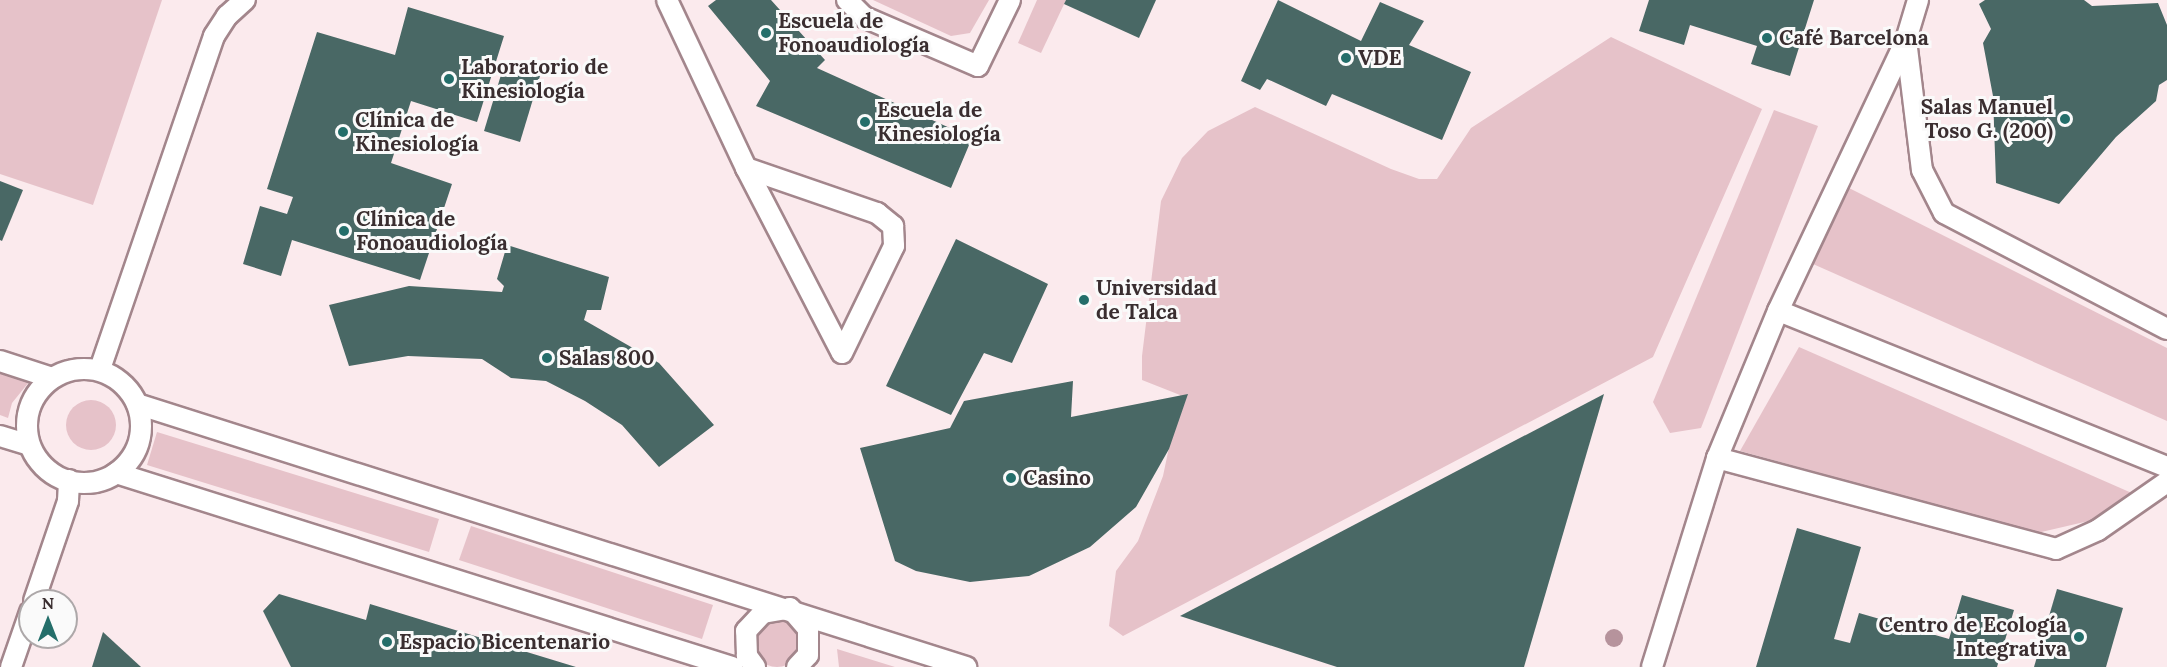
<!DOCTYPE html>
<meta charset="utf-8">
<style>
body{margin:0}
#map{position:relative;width:2167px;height:667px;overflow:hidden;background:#fafafa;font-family:Lora,serif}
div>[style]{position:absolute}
.built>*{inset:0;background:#fbeaed}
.green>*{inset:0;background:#e6c2c9}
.round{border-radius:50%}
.building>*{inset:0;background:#496865}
.roads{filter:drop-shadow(2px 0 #a3868c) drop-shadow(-2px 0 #a3868c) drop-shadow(0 2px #a3868c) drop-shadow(0 -2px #a3868c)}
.lane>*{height:20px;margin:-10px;padding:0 10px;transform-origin:10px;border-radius:10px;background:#fff}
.lane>.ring{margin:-10px;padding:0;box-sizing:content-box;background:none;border:20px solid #fff;border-radius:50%}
.trees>*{width:18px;height:18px;margin:-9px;border-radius:50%;background:#b6939c}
.dots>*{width:16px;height:16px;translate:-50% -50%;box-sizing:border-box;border:3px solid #fafafa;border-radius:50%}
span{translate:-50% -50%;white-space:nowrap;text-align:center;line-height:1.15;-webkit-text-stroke:6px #fafafa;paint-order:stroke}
.poi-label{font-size:21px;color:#3a2e30;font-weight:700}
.left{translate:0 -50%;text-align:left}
.right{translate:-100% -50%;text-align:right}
.north{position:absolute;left:18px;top:589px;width:60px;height:60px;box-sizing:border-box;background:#fafafa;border:2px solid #ada8a9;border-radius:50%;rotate:0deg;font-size:16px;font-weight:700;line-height:24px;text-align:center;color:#3a2e30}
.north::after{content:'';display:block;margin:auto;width:21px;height:27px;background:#246e6a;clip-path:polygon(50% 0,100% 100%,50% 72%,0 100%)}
</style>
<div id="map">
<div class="built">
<i style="clip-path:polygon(evenodd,0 0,2167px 0,2167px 667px,0 667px,0 0,30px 601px,66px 601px,66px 637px,30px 637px,30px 601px)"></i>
</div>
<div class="green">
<i style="clip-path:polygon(0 0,162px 0,93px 205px,0 174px)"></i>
<i style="clip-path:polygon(873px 0,989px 0,970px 33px,951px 36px)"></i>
<i style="clip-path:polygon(1037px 0,1066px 0,1041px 53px,1018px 43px)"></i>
<i style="clip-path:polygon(1611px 37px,1762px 109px,1653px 357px,1123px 636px,1109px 626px,1116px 571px,1138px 541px,1163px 476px,1180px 395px,1142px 380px,1142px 356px,1161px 201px,1182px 158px,1208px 131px,1255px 107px,1391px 169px,1419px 179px,1437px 179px,1471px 128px)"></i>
<i style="clip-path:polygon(1774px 110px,1818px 126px,1701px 428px,1670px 433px,1653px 402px)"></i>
<i style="clip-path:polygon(1847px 187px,2167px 348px,2167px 421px,1813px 264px)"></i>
<i style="clip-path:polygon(1799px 347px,2134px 494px,2093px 520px,2037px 533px,1740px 451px)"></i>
<i style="clip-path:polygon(0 373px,29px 382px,12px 403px,8px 418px,0 415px)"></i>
<i class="round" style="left:66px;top:400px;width:50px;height:50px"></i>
<i style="clip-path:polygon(157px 432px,439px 519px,429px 552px,147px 465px)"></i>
<i style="clip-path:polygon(471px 526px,713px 605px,702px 639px,459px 560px)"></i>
<i class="round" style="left:752px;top:617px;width:50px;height:50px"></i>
<i style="clip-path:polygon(837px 649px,895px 667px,839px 667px)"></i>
</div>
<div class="building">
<i style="clip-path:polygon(716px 0,771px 0,825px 60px,817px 68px,972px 138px,951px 188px,756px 106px,770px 81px,708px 6px)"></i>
<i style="clip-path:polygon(1066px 0,1156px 0,1139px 38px,1064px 4px)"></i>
<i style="clip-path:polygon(1278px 0,1361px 41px,1380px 2px,1424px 21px,1409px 45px,1471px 72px,1442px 140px,1332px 94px,1326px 106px,1267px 79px,1260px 90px,1241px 81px)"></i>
<i style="clip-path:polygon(1649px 0,1814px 0,1790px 76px,1751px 64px,1757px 46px,1690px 25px,1684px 45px,1639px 31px)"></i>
<i style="clip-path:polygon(1985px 0,2084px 0,2092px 6px,2158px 3px,2167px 25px,2167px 80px,2159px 85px,2156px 101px,2116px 137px,2059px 204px,1996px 183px,1993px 96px,1983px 43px,1991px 29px,1979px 4px)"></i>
<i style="clip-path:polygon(408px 7px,504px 36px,477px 122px,411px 101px,391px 163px,452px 184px,420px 280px,292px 240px,281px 276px,243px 264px,260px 206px,287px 214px,293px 197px,267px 189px,317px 32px,395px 55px)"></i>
<i style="clip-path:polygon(504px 65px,540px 76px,520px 142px,484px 131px)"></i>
<i style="clip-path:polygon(0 181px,23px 190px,2px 241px,0 240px)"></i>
<i style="clip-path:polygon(956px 239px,1048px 284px,1012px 363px,984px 353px,951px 415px,886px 386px)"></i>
<i style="clip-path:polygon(507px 245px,609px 277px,601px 310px,587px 310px,584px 320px,659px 363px,714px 425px,659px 467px,622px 425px,585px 401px,546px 381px,511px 378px,482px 359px,408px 356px,349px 366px,329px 305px,409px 286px,502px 292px,504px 286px,497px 279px)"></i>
<i style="clip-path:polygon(1073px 381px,1071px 417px,1188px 394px,1169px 449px,1136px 507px,1090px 547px,1029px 576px,970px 582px,916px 571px,895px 561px,860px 448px,950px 428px,964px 401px)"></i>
<i style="clip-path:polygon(1604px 394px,1524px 667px,1337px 667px,1180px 616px)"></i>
<i style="clip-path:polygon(1797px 528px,1861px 547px,1834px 639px,1850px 643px,1859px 613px,1949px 639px,1962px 595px,2014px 610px,1997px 667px,1756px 667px)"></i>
<i style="clip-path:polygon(2057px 589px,2123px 608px,2106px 667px,2034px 667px)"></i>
<i style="clip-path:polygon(279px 594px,366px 620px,370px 604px,576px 667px,291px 667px,263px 611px)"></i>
<i style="clip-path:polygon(103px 632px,141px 667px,92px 667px)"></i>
</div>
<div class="roads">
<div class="lane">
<i style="left:667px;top:0;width:186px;rotate:64.8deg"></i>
<i style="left:746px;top:168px;width:208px;rotate:62.6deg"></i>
<i style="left:847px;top:0;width:24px;rotate:45deg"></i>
<i style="left:864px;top:17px;width:124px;rotate:23.3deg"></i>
<i style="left:978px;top:66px;width:73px;rotate:-64.1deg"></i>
<i style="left:1906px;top:40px;width:131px;rotate:83deg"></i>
<i style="left:1922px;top:170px;width:48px;rotate:62.9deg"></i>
<i style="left:1944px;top:213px;width:251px;rotate:27.5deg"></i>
<i style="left:746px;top:168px;width:139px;rotate:19deg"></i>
<i style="left:877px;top:213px;width:21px;rotate:39deg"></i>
<i style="left:893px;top:226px;width:20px;rotate:87deg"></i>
<i style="left:894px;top:246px;width:119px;rotate:115.9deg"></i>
<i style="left:1778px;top:311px;width:300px;rotate:-64.7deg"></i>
<i style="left:1906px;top:40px;width:42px;rotate:-73.3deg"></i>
<i style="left:0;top:361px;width:55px;rotate:18.1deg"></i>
<i class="ring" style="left:27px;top:369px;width:94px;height:94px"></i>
<i style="left:100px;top:369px;width:352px;rotate:-71.1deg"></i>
<i style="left:214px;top:36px;width:24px;rotate:-57deg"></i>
<i style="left:227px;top:16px;width:24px;rotate:-42deg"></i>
<i style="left:137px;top:404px;width:870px;rotate:17.6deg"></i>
<i style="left:0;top:436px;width:30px;rotate:17deg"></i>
<i style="left:2167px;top:467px;width:419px;rotate:-158.1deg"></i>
<i style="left:1778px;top:311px;width:159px;rotate:112.5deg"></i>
<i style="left:1717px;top:458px;width:351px;rotate:15deg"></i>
<i style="left:2056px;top:549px;width:46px;rotate:-24.3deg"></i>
<i style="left:2098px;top:530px;width:84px;rotate:-34.8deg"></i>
<i style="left:116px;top:473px;width:646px;rotate:17.48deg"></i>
<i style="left:34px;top:601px;width:106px;rotate:-71.2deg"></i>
<i style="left:68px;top:501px;width:21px;rotate:-87deg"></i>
<i style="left:11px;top:667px;width:58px;rotate:-70.9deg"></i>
<i style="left:755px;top:667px;width:14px;rotate:-126deg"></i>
<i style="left:747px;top:656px;width:25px;rotate:-92deg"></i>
<i style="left:746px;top:631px;width:25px;rotate:-47deg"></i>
<i style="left:763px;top:613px;width:27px;rotate:-10deg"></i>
<i style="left:790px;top:608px;width:28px;rotate:49deg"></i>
<i style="left:808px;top:629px;width:26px;rotate:90deg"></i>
<i style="left:808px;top:655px;width:16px;rotate:133deg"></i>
<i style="left:1652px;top:667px;width:219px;rotate:-72.7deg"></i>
</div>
</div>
<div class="trees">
<i style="left:1614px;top:638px"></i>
</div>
<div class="dots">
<i style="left:766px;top:33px;background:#246e6a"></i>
<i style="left:1767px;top:38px;background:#246e6a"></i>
<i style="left:1346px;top:58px;background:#246e6a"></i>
<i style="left:449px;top:79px;background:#246e6a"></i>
<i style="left:2065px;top:119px;background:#246e6a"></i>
<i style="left:865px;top:122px;background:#246e6a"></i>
<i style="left:343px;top:132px;background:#246e6a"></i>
<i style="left:344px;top:231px;background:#246e6a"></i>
<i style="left:1084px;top:300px;background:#246e6a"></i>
<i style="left:547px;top:358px;background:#246e6a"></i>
<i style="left:1011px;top:478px;background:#246e6a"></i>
<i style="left:2079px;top:637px;background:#246e6a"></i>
<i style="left:387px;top:642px;background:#246e6a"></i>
</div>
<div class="poi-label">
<span class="left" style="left:778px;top:33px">Escuela de<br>Fonoaudiología</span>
<span class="left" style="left:1779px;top:38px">Café Barcelona</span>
<span class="left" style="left:1358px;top:58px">VDE</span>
<span class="left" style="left:461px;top:79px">Laboratorio de<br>Kinesiología</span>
<span class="right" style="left:2053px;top:119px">Salas Manuel<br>Toso G. (200)</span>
<span class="left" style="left:877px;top:122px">Escuela de<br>Kinesiología</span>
<span class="left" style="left:355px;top:132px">Clínica de<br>Kinesiología</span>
<span class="left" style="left:356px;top:231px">Clínica de<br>Fonoaudiología</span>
<span class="left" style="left:1096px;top:300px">Universidad<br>de Talca</span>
<span class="left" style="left:559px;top:358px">Salas 800</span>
<span class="left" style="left:1023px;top:478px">Casino</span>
<span class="right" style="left:2067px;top:637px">Centro de Ecología<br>Integrativa</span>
<span class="left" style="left:399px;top:642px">Espacio Bicentenario</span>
</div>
<div class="north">N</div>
</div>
